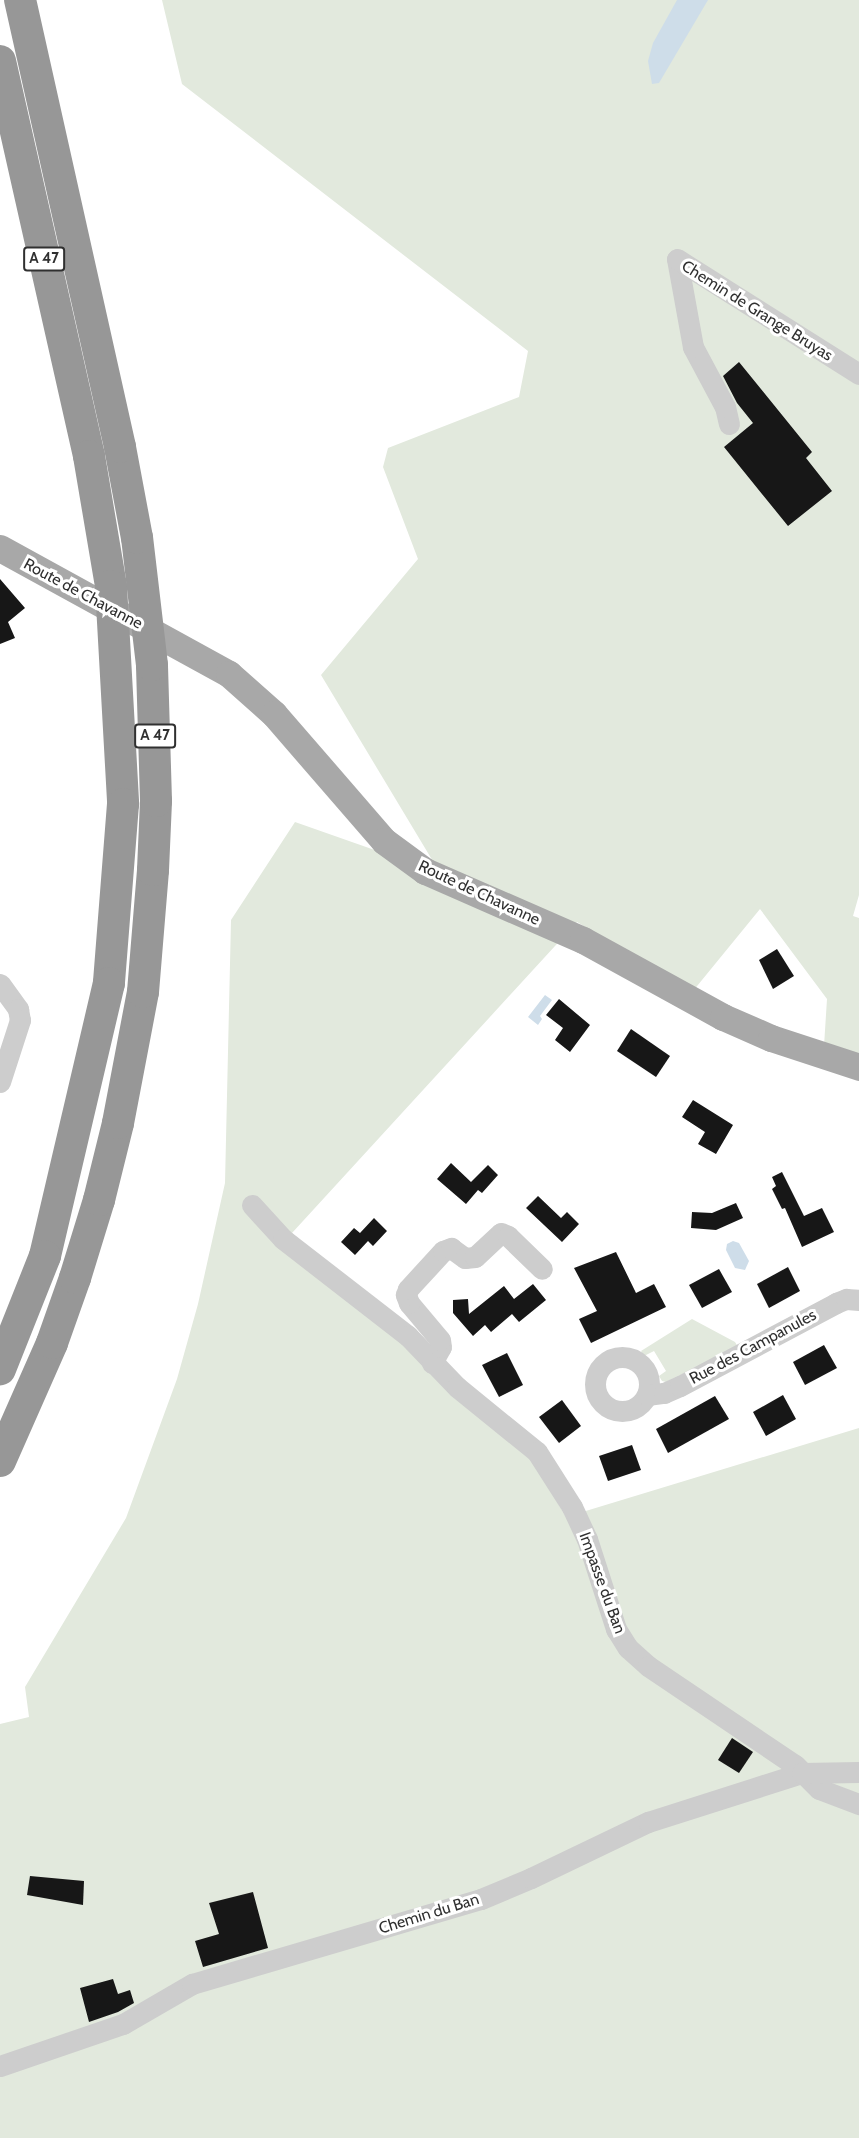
<!DOCTYPE html>
<style>
body{margin:0}
#map{position:relative;width:859px;height:2138px;overflow:hidden;background:#fff;font-family:Cabin,sans-serif}
div>[style]{position:absolute}
.green>*{inset:0;background:#e2e9dd}
.water>*{inset:0;background:#cedde9}
.building>*{inset:0;background:#171717}
.minor>*{height:21px;margin:-10.5px;padding:0 10.5px;transform-origin:10.5px;border-radius:10.5px;background:#cdcdcd}
.minor>.ring{margin:-10.5px;padding:0;box-sizing:content-box;background:none;border:21px solid #cdcdcd;border-radius:50%}
.major>*{height:27px;margin:-13.5px;padding:0 13.5px;transform-origin:13.5px;border-radius:13.5px;background:#a8a8a8}
.highway>*{height:32px;margin:-16px;padding:0 16px;transform-origin:16px;border-radius:16px;background:#979797}
span{translate:-50% -50%;white-space:nowrap;text-align:center;line-height:1.15;-webkit-text-stroke:6px #fff;paint-order:stroke}
.shield-label span{padding:2px 4px;background:#fff;border:2px solid;border-radius:4px;-webkit-text-stroke-width:0}
.shield-label{font-size:15px;color:#303030;font-weight:700}
.street-label{font-size:16px;color:#303030}
</style>
<div id="map">
<div class="green">
<i style="clip-path:polygon(162px 0,859px 0,859px 895px,853px 916px,859px 918px,859px 1057px,824px 1046px,827px 999px,760px 909px,693px 991px,577px 922px,292px 1233px,525px 1447px,566px 1517px,859px 1428px,859px 2138px,0 2138px,0 1724px,29px 1717px,25px 1687px,126px 1518px,177px 1379px,198px 1304px,225px 1183px,231px 920px,295px 822px,440px 873px,321px 675px,418px 559px,383px 467px,388px 448px,519px 397px,528px 351px,182px 84px)"></i>
<i style="clip-path:polygon(692px 1319px,735px 1342px,738px 1347px,666px 1382px,662px 1381px,659px 1376px,666px 1371px,654px 1351px,644px 1356px,641px 1351px)"></i>
</div>
<div class="water">
<i style="clip-path:polygon(677px 0,708px 0,659px 83px,652px 84px,648px 61px,653px 43px)"></i>
<i style="clip-path:polygon(545px 995px,552px 1000px,540px 1016px,542px 1019px,538px 1025px,528px 1017px)"></i>
<i style="clip-path:polygon(733px 1241px,739px 1243px,749px 1261px,745px 1270px,735px 1268px,726px 1250px,727px 1244px)"></i>
</div>
<div class="building">
<i style="clip-path:polygon(739px 362px,812px 452px,806px 458px,832px 491px,788px 526px,724px 447px,753px 423px,737px 403px,723px 376px)"></i>
<i style="clip-path:polygon(0 579px,25px 608px,8px 622px,15px 638px,0 644px)"></i>
<i style="clip-path:polygon(777px 949px,794px 976px,773px 989px,759px 960px)"></i>
<i style="clip-path:polygon(559px 999px,590px 1025px,570px 1052px,555px 1040px,563px 1028px,546px 1015px)"></i>
<i style="clip-path:polygon(631px 1029px,670px 1056px,656px 1077px,617px 1051px)"></i>
<i style="clip-path:polygon(693px 1100px,733px 1125px,716px 1154px,698px 1144px,705px 1132px,682px 1117px)"></i>
<i style="clip-path:polygon(451px 1163px,471px 1182px,488px 1165px,498px 1175px,482px 1193px,478px 1190px,466px 1204px,437px 1179px)"></i>
<i style="clip-path:polygon(782px 1172px,804px 1216px,822px 1208px,834px 1232px,802px 1247px,785px 1208px,782px 1209px,772px 1189px,776px 1186px,772px 1177px)"></i>
<i style="clip-path:polygon(538px 1196px,561px 1218px,567px 1212px,579px 1224px,562px 1242px,526px 1208px)"></i>
<i style="clip-path:polygon(736px 1203px,743px 1218px,716px 1230px,691px 1228px,692px 1212px,712px 1213px)"></i>
<i style="clip-path:polygon(374px 1218px,387px 1231px,373px 1246px,368px 1241px,355px 1255px,341px 1242px,354px 1228px,360px 1233px)"></i>
<i style="clip-path:polygon(616px 1252px,636px 1293px,654px 1284px,666px 1307px,591px 1343px,579px 1319px,597px 1311px,574px 1268px)"></i>
<i style="clip-path:polygon(788px 1267px,800px 1291px,769px 1308px,757px 1284px)"></i>
<i style="clip-path:polygon(719px 1269px,732px 1292px,702px 1308px,689px 1285px)"></i>
<i style="clip-path:polygon(533px 1284px,546px 1300px,519px 1322px,512px 1314px,491px 1332px,485px 1325px,473px 1336px,453px 1313px,453px 1300px,468px 1299px,469px 1314px,504px 1286px,514px 1299px)"></i>
<i style="clip-path:polygon(824px 1345px,837px 1368px,805px 1385px,793px 1362px)"></i>
<i style="clip-path:polygon(507px 1353px,523px 1385px,499px 1397px,482px 1365px)"></i>
<i style="clip-path:polygon(783px 1395px,796px 1419px,766px 1436px,753px 1412px)"></i>
<i style="clip-path:polygon(715px 1396px,729px 1419px,668px 1453px,656px 1429px)"></i>
<i style="clip-path:polygon(562px 1400px,581px 1426px,559px 1443px,539px 1417px)"></i>
<i style="clip-path:polygon(632px 1445px,641px 1470px,608px 1481px,599px 1456px)"></i>
<i style="clip-path:polygon(732px 1738px,753px 1752px,739px 1773px,718px 1760px)"></i>
<i style="clip-path:polygon(30px 1876px,84px 1881px,83px 1905px,27px 1895px)"></i>
<i style="clip-path:polygon(253px 1892px,268px 1948px,203px 1967px,195px 1941px,219px 1934px,209px 1903px)"></i>
<i style="clip-path:polygon(113px 1979px,118px 1994px,130px 1990px,134px 2003px,118px 2012px,89px 2022px,80px 1988px)"></i>
</div>
<div class="minor">
<i style="left:729px;top:424px;width:17px;rotate:-103deg"></i>
<i style="left:725px;top:407px;width:68px;rotate:-118.1deg"></i>
<i style="left:693px;top:347px;width:89px;rotate:-100.3deg"></i>
<i style="left:677px;top:259px;width:215px;rotate:32.3deg"></i>
<i style="left:0;top:984px;width:31px;rotate:54deg"></i>
<i style="left:18px;top:1009px;width:11px;rotate:80deg"></i>
<i style="left:20px;top:1020px;width:65px;rotate:107.9deg"></i>
<i style="left:252px;top:1205px;width:46px;rotate:47.6deg"></i>
<i style="left:283px;top:1239px;width:158px;rotate:37.8deg"></i>
<i style="left:408px;top:1336px;width:71px;rotate:46.1deg"></i>
<i style="left:457px;top:1387px;width:103px;rotate:39.1deg"></i>
<i style="left:537px;top:1452px;width:65px;rotate:57.5deg"></i>
<i style="left:572px;top:1507px;width:35px;rotate:65deg"></i>
<i style="left:587px;top:1539px;width:95px;rotate:72.1deg"></i>
<i style="left:616px;top:1629px;width:22px;rotate:58deg"></i>
<i style="left:628px;top:1648px;width:27px;rotate:42deg"></i>
<i style="left:648px;top:1666px;width:177px;rotate:34deg"></i>
<i style="left:795px;top:1765px;width:34px;rotate:45deg"></i>
<i style="left:819px;top:1789px;width:43px;rotate:20.6deg"></i>
<i class="ring" style="left:595px;top:1357px;width:33px;height:33px"></i>
<i style="left:432px;top:1363px;width:18px;rotate:-61deg"></i>
<i style="left:441px;top:1347px;width:7px;rotate:-98deg"></i>
<i style="left:440px;top:1340px;width:48px;rotate:-130deg"></i>
<i style="left:409px;top:1303px;width:9px;rotate:-111deg"></i>
<i style="left:406px;top:1295px;width:6px;rotate:-72deg"></i>
<i style="left:408px;top:1289px;width:52px;rotate:-47.4deg"></i>
<i style="left:443px;top:1251px;width:9px;rotate:-21deg"></i>
<i style="left:451px;top:1248px;width:17px;rotate:36deg"></i>
<i style="left:465px;top:1258px;width:10px;rotate:-6deg"></i>
<i style="left:475px;top:1257px;width:35px;rotate:-43deg"></i>
<i style="left:501px;top:1233px;width:8px;rotate:23deg"></i>
<i style="left:508px;top:1236px;width:47px;rotate:44.1deg"></i>
<i style="left:647px;top:1395px;width:17px;rotate:-7deg"></i>
<i style="left:664px;top:1393px;width:17px;rotate:-24deg"></i>
<i style="left:680px;top:1386px;width:177px;rotate:-28deg"></i>
<i style="left:836px;top:1303px;width:11px;rotate:-22deg"></i>
<i style="left:846px;top:1299px;width:13px;rotate:4deg"></i>
<i style="left:0;top:2066px;width:130px;rotate:-18.9deg"></i>
<i style="left:123px;top:2024px;width:80px;rotate:-30.1deg"></i>
<i style="left:192px;top:1984px;width:301px;rotate:-16.4deg"></i>
<i style="left:481px;top:1899px;width:54px;rotate:-22.8deg"></i>
<i style="left:531px;top:1878px;width:130px;rotate:-25.6deg"></i>
<i style="left:648px;top:1822px;width:162px;rotate:-17.7deg"></i>
<i style="left:802px;top:1773px;width:57px;rotate:-1deg"></i>
</div>
<div class="major">
<i style="left:0;top:548px;width:261px;rotate:28.8deg"></i>
<i style="left:229px;top:674px;width:60px;rotate:41.6deg"></i>
<i style="left:274px;top:714px;width:168px;rotate:49.1deg"></i>
<i style="left:384px;top:841px;width:51px;rotate:36.2deg"></i>
<i style="left:425px;top:871px;width:172px;rotate:23.6deg"></i>
<i style="left:583px;top:940px;width:160px;rotate:28.8deg"></i>
<i style="left:723px;top:1017px;width:52px;rotate:23.6deg"></i>
<i style="left:771px;top:1038px;width:93px;rotate:18.2deg"></i>
</div>
<div class="highway">
<i style="left:0;top:61px;width:405px;rotate:77.3deg"></i>
<i style="left:89px;top:456px;width:132px;rotate:80.4deg"></i>
<i style="left:111px;top:586px;width:218px;rotate:86.8deg"></i>
<i style="left:123px;top:804px;width:180px;rotate:94.5deg"></i>
<i style="left:109px;top:983px;width:280px;rotate:103.2deg"></i>
<i style="left:45px;top:1256px;width:122px;rotate:111.7deg"></i>
<i style="left:0;top:1461px;width:129px;rotate:-66.2deg"></i>
<i style="left:52px;top:1343px;width:69px;rotate:-70.5deg"></i>
<i style="left:75px;top:1278px;width:82px;rotate:-72.9deg"></i>
<i style="left:99px;top:1200px;width:79px;rotate:-76.1deg"></i>
<i style="left:118px;top:1123px;width:133px;rotate:-79.2deg"></i>
<i style="left:143px;top:992px;width:122px;rotate:-85.3deg"></i>
<i style="left:153px;top:870px;width:69px;rotate:-87.5deg"></i>
<i style="left:156px;top:801px;width:136px;rotate:-91.7deg"></i>
<i style="left:152px;top:665px;width:128px;rotate:-96.7deg"></i>
<i style="left:137px;top:538px;width:93px;rotate:-100.6deg"></i>
<i style="left:120px;top:447px;width:458px;rotate:-102.6deg"></i>
</div>
<div class="shield-label">
<span style="left:44px;top:259px">A 47</span>
<span style="left:155px;top:736px">A 47</span>
</div>
<div class="street-label">
<span style="left:757px;top:311px;rotate:32deg">Chemin de Grange Bruyas</span>
<span style="left:83px;top:594px;rotate:28deg">Route de Chavanne</span>
<span style="left:479px;top:893px;rotate:25deg">Route de Chavanne</span>
<span style="left:753px;top:1347px;rotate:-28deg">Rue des Campanules</span>
<span style="left:602px;top:1583px;rotate:70deg">Impasse du Ban</span>
<span style="left:429px;top:1914px;rotate:-17deg">Chemin du Ban</span>
</div>
</div>
